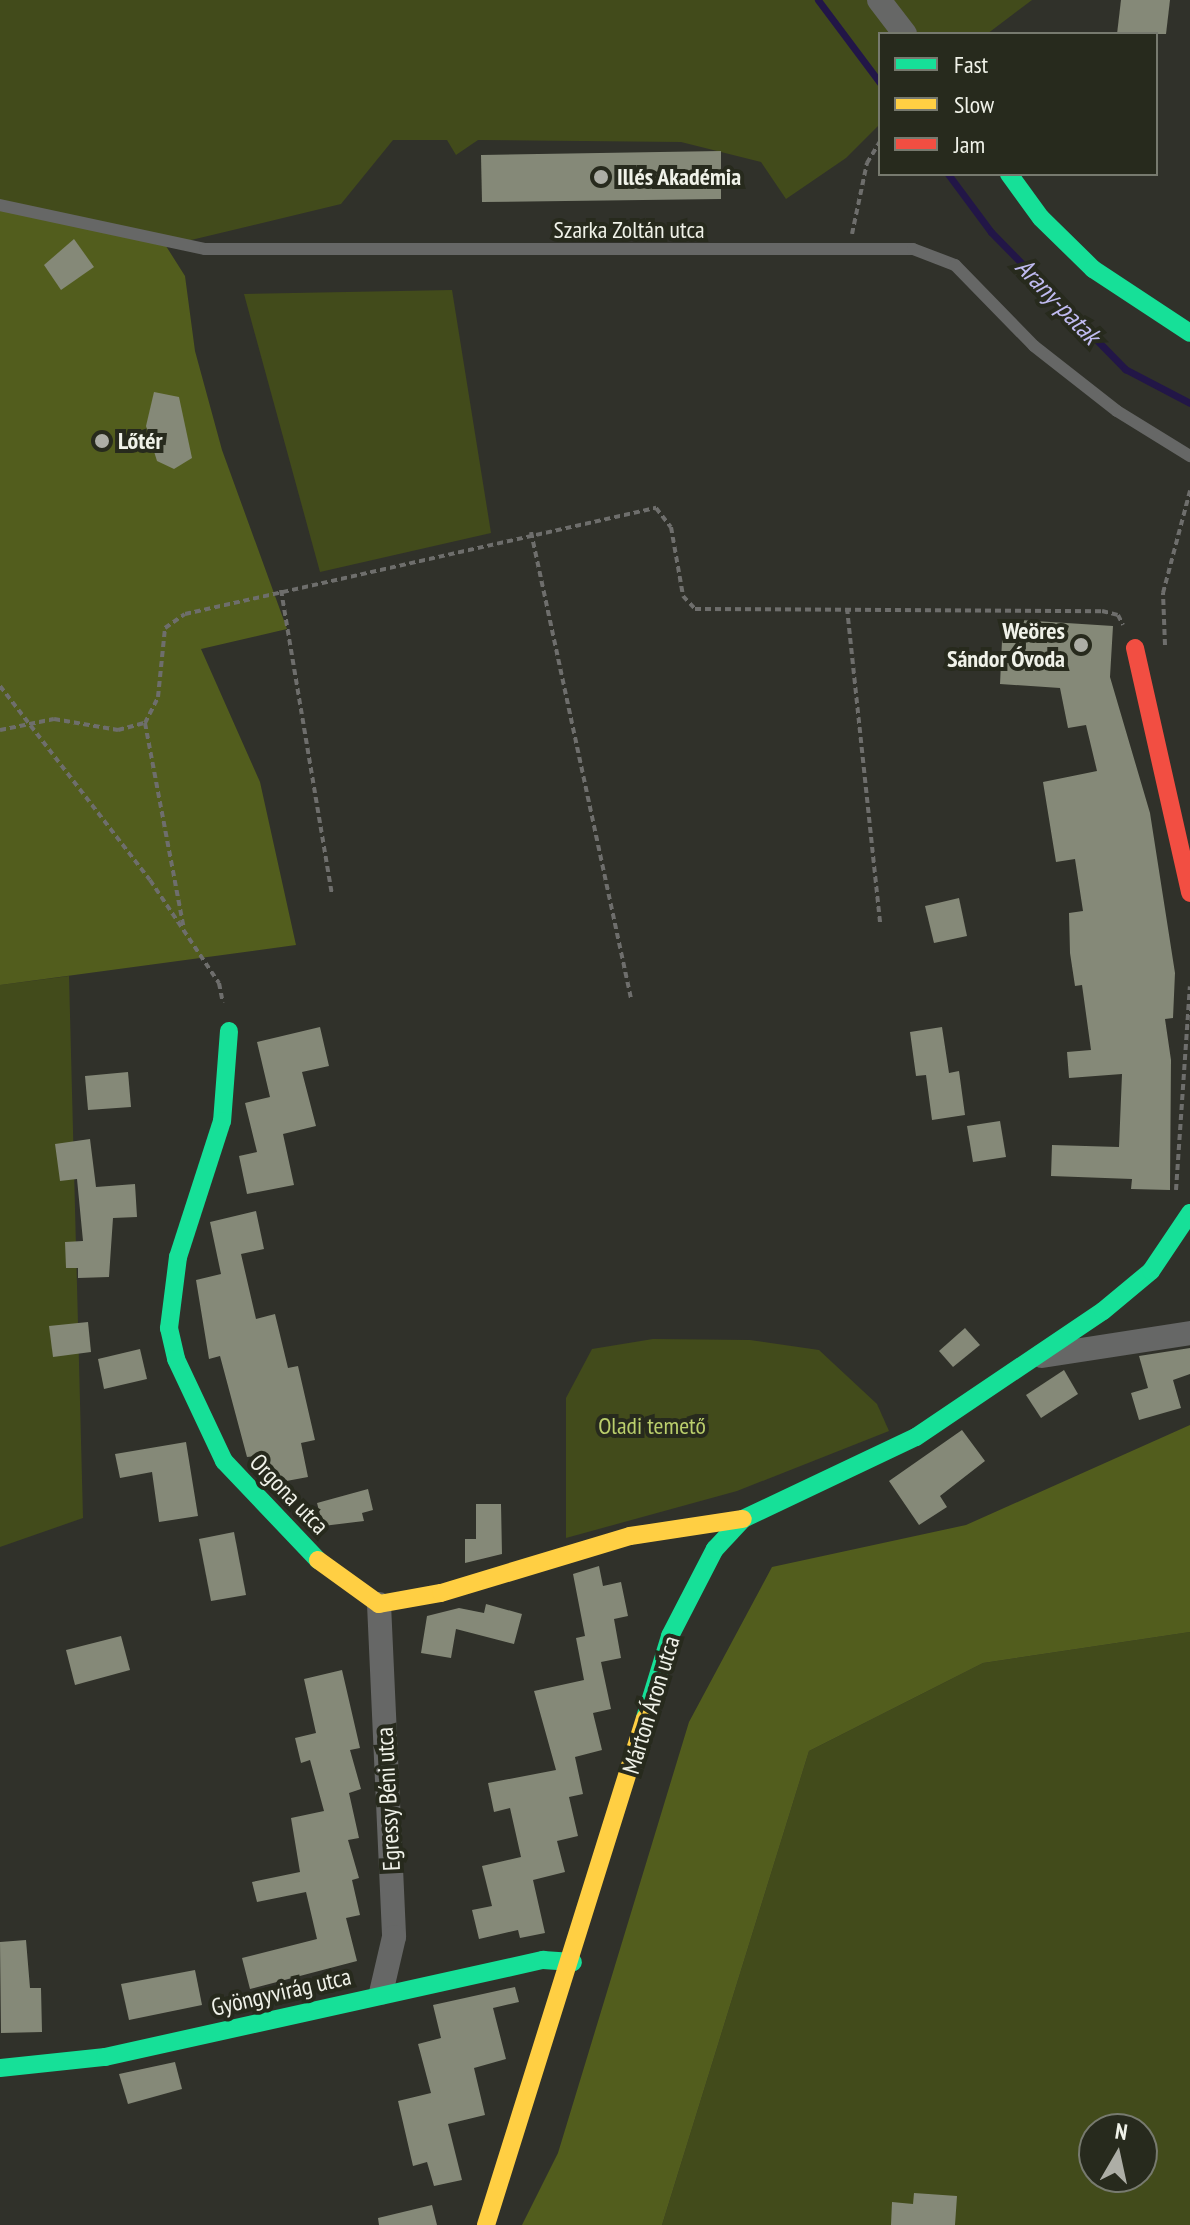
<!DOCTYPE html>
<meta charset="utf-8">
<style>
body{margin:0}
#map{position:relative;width:1190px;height:2225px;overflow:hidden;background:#30312a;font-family:"PT Sans Narrow",sans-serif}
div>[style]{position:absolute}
.green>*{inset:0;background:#424b1b}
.forest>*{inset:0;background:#525d1d}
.stream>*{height:7px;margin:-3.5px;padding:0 3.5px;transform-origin:3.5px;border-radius:3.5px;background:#221647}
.building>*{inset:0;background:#858978}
.path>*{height:4px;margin-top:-2px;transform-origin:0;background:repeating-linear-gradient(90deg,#6e6e6c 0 6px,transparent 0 10px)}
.lane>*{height:12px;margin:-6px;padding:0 6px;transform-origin:6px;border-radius:6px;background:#666766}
.street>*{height:24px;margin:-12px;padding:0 12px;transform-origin:12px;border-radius:12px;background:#666766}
.fast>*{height:18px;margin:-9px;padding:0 9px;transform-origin:9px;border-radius:9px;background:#16e098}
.slow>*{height:18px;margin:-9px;padding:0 9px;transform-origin:9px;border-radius:9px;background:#ffcf43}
.jam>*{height:18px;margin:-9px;padding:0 9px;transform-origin:9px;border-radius:9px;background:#f24e42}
.dots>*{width:22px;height:22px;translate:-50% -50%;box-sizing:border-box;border:4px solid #272a1d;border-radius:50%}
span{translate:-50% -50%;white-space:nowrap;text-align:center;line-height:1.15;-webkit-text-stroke:8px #272a1d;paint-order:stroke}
.poi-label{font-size:24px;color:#f0f2e9;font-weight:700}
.left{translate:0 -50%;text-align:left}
.right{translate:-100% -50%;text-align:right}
.street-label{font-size:24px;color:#f0f2e9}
.park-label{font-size:24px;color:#bbcf6c}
.water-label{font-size:26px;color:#c0bbf1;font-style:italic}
.legend{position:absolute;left:878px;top:32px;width:280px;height:144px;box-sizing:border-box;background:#272a1d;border:2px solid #777a6f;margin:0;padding:10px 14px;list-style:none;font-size:24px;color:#f0f2e9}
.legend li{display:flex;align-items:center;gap:16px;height:40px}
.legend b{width:40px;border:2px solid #777a6f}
.north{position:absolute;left:1078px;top:2113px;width:80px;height:80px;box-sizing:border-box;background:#272a1d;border:2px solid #777a6f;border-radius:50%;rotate:9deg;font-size:22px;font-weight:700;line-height:32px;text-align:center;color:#f0f2e9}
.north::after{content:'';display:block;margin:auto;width:28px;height:36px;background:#adaea6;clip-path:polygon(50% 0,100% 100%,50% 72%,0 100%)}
</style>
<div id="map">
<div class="green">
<i style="clip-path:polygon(0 0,1032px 0,987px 34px,880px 34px,880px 124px,846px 158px,786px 199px,761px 162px,681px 142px,478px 140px,456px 155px,447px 140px,393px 140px,341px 204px,166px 246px,0 201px)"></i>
<i style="clip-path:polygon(452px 290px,491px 533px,320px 572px,244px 294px)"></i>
<i style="clip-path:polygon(69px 976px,83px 1518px,0 1547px,0 985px)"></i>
<i style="clip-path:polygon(653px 1339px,750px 1340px,819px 1350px,877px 1404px,889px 1431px,737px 1491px,566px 1538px,566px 1398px,592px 1349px)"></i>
<i style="clip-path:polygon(evenodd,1190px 1632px,1190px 2225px,662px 2225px,809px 1751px,983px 1663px,1190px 1632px,1094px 2129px,1142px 2129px,1142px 2177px,1094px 2177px,1094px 2129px)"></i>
</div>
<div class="forest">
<i style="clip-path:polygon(0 201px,166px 246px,185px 276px,195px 351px,222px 450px,287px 629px,201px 649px,260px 782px,296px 945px,0 985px)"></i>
<i style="clip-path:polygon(1190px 1425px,1190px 1632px,983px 1663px,809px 1751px,662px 2225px,522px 2225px,558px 2153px,689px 1722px,772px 1567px,966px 1525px)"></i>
</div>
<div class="stream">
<i style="left:818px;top:0;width:104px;rotate:53.2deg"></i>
<i style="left:948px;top:174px;width:72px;rotate:53.4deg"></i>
<i style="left:991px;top:232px;width:192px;rotate:45.6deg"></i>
<i style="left:1125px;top:369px;width:73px;rotate:27.6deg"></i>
</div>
<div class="building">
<i style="clip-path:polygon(1121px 0,1170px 0,1166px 34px,1117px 34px)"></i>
<i style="clip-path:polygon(721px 151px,721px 199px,482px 202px,481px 155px)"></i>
<i style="clip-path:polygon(74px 239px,94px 267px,61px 290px,44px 265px)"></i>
<i style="clip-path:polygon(154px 392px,179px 397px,192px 458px,174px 469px,157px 461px,146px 426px)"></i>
<i style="clip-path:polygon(1003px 619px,1113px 626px,1110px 677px,1150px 813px,1175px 973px,1173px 1018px,1165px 1019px,1171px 1060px,1170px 1190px,1131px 1189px,1132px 1179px,1051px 1176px,1052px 1145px,1119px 1147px,1122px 1074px,1069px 1078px,1067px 1052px,1091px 1050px,1082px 985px,1075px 986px,1070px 953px,1069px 913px,1083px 911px,1075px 859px,1056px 862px,1043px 782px,1097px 771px,1086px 725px,1068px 728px,1060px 688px,1000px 684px)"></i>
<i style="clip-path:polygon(959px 898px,967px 936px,934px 943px,925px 906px)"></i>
<i style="clip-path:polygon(320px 1027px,329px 1066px,302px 1072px,316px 1126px,283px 1134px,294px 1185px,247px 1194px,239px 1156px,257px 1152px,245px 1103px,270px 1097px,257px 1042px)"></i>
<i style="clip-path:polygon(942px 1027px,949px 1073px,959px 1071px,965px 1115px,932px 1120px,926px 1075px,916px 1076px,910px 1032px)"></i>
<i style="clip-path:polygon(128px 1072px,131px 1107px,88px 1110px,85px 1076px)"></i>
<i style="clip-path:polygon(1000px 1121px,1006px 1157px,973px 1162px,967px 1126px)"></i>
<i style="clip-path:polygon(90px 1139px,96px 1187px,135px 1184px,137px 1217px,113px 1218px,109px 1277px,78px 1278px,78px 1268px,66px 1268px,65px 1242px,83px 1241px,77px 1179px,60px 1181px,55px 1144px)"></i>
<i style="clip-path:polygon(256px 1211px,264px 1249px,241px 1254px,256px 1319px,275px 1314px,288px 1368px,298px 1366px,315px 1440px,301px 1443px,308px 1477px,270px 1484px,264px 1455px,247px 1457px,220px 1356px,209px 1359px,196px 1280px,221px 1274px,210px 1222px)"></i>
<i style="clip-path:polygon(88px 1322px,91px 1352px,53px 1357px,49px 1326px)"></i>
<i style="clip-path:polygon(965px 1328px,980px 1345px,953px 1367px,939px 1351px)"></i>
<i style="clip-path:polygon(1190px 1348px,1190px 1374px,1173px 1380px,1181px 1408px,1139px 1420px,1131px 1393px,1148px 1388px,1139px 1356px)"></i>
<i style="clip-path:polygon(140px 1349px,147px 1379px,104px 1389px,98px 1359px)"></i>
<i style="clip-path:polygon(1064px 1370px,1078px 1394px,1041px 1418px,1026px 1395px)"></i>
<i style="clip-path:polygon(962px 1430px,985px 1461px,940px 1496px,947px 1507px,919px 1525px,889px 1481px)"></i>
<i style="clip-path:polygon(186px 1442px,198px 1516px,159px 1522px,152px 1472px,120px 1478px,115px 1454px)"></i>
<i style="clip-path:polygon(368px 1489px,373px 1510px,362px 1513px,364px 1521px,323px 1526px,317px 1503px)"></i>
<i style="clip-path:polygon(476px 1504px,501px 1504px,502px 1554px,465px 1563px,465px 1539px,476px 1539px)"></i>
<i style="clip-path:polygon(234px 1532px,246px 1595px,211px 1601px,199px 1539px)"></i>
<i style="clip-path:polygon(599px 1566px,603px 1586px,621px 1582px,628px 1616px,614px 1619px,621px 1658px,601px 1662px,611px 1709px,593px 1713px,602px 1750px,575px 1757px,583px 1794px,569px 1797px,578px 1836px,557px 1841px,565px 1872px,533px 1880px,545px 1933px,520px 1938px,518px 1930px,479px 1939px,472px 1910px,492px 1906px,482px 1866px,521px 1857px,510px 1808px,494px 1812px,488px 1783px,556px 1770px,534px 1691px,584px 1680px,576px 1638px,585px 1636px,573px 1574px)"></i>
<i style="clip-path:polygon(486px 1604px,522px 1614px,514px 1644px,456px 1629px,451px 1658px,421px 1653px,427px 1616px,459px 1608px,484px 1613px)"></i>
<i style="clip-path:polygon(121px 1636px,130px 1670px,75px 1685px,66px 1650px)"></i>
<i style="clip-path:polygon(342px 1670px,360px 1748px,350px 1750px,361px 1789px,349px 1793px,359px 1838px,348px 1840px,359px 1878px,352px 1880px,360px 1915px,346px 1918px,357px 1961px,250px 1989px,242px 1958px,317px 1939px,306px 1892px,257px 1902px,252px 1882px,300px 1872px,291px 1818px,324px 1811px,310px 1760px,301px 1763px,295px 1738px,316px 1733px,304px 1679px)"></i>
<i style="clip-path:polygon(26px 1940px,30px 1988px,41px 1988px,42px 2032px,1px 2033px,0 1942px)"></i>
<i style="clip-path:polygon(195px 1970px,202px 2005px,129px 2020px,121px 1984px)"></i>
<i style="clip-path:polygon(515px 1987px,519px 2002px,493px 2008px,506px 2059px,474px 2068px,485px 2115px,448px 2124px,462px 2180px,434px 2186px,427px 2162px,413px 2166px,398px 2101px,431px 2093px,418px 2044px,441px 2038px,433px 2005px)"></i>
<i style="clip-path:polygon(175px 2062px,182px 2089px,128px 2104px,119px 2074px)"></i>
<i style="clip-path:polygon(914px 2193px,957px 2196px,955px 2225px,891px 2225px,892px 2202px,913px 2204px)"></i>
<i style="clip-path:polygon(432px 2205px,437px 2225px,379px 2225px,378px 2218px)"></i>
</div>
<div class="path">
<i style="left:852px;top:234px;width:73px;rotate:-78.1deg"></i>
<i style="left:867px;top:163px;width:26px;rotate:-59deg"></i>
<i style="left:531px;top:532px;width:479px;rotate:77.9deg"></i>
<i style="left:281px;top:590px;width:308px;rotate:80.5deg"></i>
<i style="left:847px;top:608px;width:317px;rotate:84deg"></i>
<i style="left:1165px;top:645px;width:52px;rotate:-92.2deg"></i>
<i style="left:1163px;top:593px;width:106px;rotate:-75.2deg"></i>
<i style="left:0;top:686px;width:245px;rotate:52.3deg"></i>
<i style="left:150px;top:880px;width:124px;rotate:56.2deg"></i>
<i style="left:219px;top:983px;width:20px;rotate:79deg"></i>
<i style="left:145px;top:723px;width:206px;rotate:79.3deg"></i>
<i style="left:0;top:730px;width:55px;rotate:-11.5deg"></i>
<i style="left:54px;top:719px;width:65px;rotate:9.8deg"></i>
<i style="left:118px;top:730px;width:28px;rotate:-15deg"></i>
<i style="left:145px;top:723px;width:29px;rotate:-63deg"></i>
<i style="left:158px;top:697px;width:69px;rotate:-84.2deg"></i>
<i style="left:165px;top:628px;width:24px;rotate:-35deg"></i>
<i style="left:185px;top:614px;width:483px;rotate:-12.7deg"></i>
<i style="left:656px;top:508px;width:24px;rotate:52deg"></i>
<i style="left:671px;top:527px;width:70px;rotate:80.1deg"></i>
<i style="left:683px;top:596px;width:18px;rotate:47deg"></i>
<i style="left:695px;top:609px;width:407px;rotate:0.3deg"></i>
<i style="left:1102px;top:611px;width:16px;rotate:14deg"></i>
<i style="left:1118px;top:615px;width:11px;rotate:63deg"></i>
<i style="left:1176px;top:1190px;width:204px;rotate:-86.1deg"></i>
</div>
<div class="lane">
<i style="left:0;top:205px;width:210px;rotate:12.1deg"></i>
<i style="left:205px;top:249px;width:708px"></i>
<i style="left:913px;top:249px;width:45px;rotate:20.9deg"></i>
<i style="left:955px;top:265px;width:113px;rotate:45.7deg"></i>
<i style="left:1034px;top:346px;width:105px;rotate:38.1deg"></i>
<i style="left:1117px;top:411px;width:86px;rotate:31.7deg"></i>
</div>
<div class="street">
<i style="left:879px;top:0;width:43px;rotate:52.6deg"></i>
<i style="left:1042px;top:1356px;width:150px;rotate:-8.8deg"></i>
<i style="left:379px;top:1604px;width:333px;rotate:87.4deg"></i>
<i style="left:394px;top:1937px;width:57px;rotate:103.1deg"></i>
</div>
<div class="fast">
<i style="left:1009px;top:174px;width:54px;rotate:54deg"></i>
<i style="left:1041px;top:218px;width:73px;rotate:44.4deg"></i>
<i style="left:1093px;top:269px;width:116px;rotate:33.4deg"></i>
<i style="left:229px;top:1031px;width:90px;rotate:94.4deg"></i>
<i style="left:222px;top:1121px;width:143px;rotate:107.9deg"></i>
<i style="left:178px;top:1257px;width:72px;rotate:97.2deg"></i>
<i style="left:169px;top:1328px;width:32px;rotate:77deg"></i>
<i style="left:176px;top:1359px;width:113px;rotate:64.8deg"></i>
<i style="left:224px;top:1461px;width:137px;rotate:46.5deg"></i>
<i style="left:645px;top:1718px;width:86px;rotate:-73deg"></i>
<i style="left:670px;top:1636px;width:98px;rotate:-62.7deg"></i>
<i style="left:715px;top:1549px;width:41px;rotate:-47deg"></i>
<i style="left:743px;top:1519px;width:191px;rotate:-25.4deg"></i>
<i style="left:916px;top:1437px;width:225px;rotate:-34deg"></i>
<i style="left:1103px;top:1311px;width:62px;rotate:-39.8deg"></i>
<i style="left:1151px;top:1271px;width:70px;rotate:-56.1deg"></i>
<i style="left:0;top:2068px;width:106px;rotate:-6deg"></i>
<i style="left:105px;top:2057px;width:449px;rotate:-12.5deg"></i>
<i style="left:543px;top:1960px;width:30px;rotate:4deg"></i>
</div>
<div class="slow">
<i style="left:318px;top:1560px;width:75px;rotate:35.8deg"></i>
<i style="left:379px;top:1604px;width:63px;rotate:-10.1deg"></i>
<i style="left:441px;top:1593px;width:197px;rotate:-16.8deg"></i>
<i style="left:630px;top:1536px;width:114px;rotate:-8.6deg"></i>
<i style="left:486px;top:2225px;width:531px;rotate:-72.59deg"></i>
</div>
<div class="jam">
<i style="left:1135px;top:648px;width:251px;rotate:77.3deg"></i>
</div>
<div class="dots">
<i style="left:601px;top:177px;background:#adaea6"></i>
<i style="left:102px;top:441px;background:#adaea6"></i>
<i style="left:1081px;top:645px;background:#adaea6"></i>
</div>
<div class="poi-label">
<span class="left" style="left:617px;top:177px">Illés Akadémia</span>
<span class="left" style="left:118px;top:441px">Lőtér</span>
<span class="right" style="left:1065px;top:645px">Weöres<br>Sándor Óvoda</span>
</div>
<div class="street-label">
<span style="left:629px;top:230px">Szarka Zoltán utca</span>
<span style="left:289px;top:1494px;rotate:46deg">Orgona utca</span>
<span style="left:651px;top:1705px;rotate:-73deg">Márton Áron utca</span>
<span style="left:388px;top:1799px;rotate:-93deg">Egressy Béni utca</span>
<span style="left:281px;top:1992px;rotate:-13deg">Gyöngyvirág utca</span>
</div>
<div class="park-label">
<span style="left:652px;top:1426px">Oladi temető</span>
</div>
<div class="water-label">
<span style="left:1058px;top:301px;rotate:46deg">Arany-patak</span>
</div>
<ul class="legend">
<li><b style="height:10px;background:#16e098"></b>Fast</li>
<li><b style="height:10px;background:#ffcf43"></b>Slow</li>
<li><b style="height:10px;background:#f24e42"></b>Jam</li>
</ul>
<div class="north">N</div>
</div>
